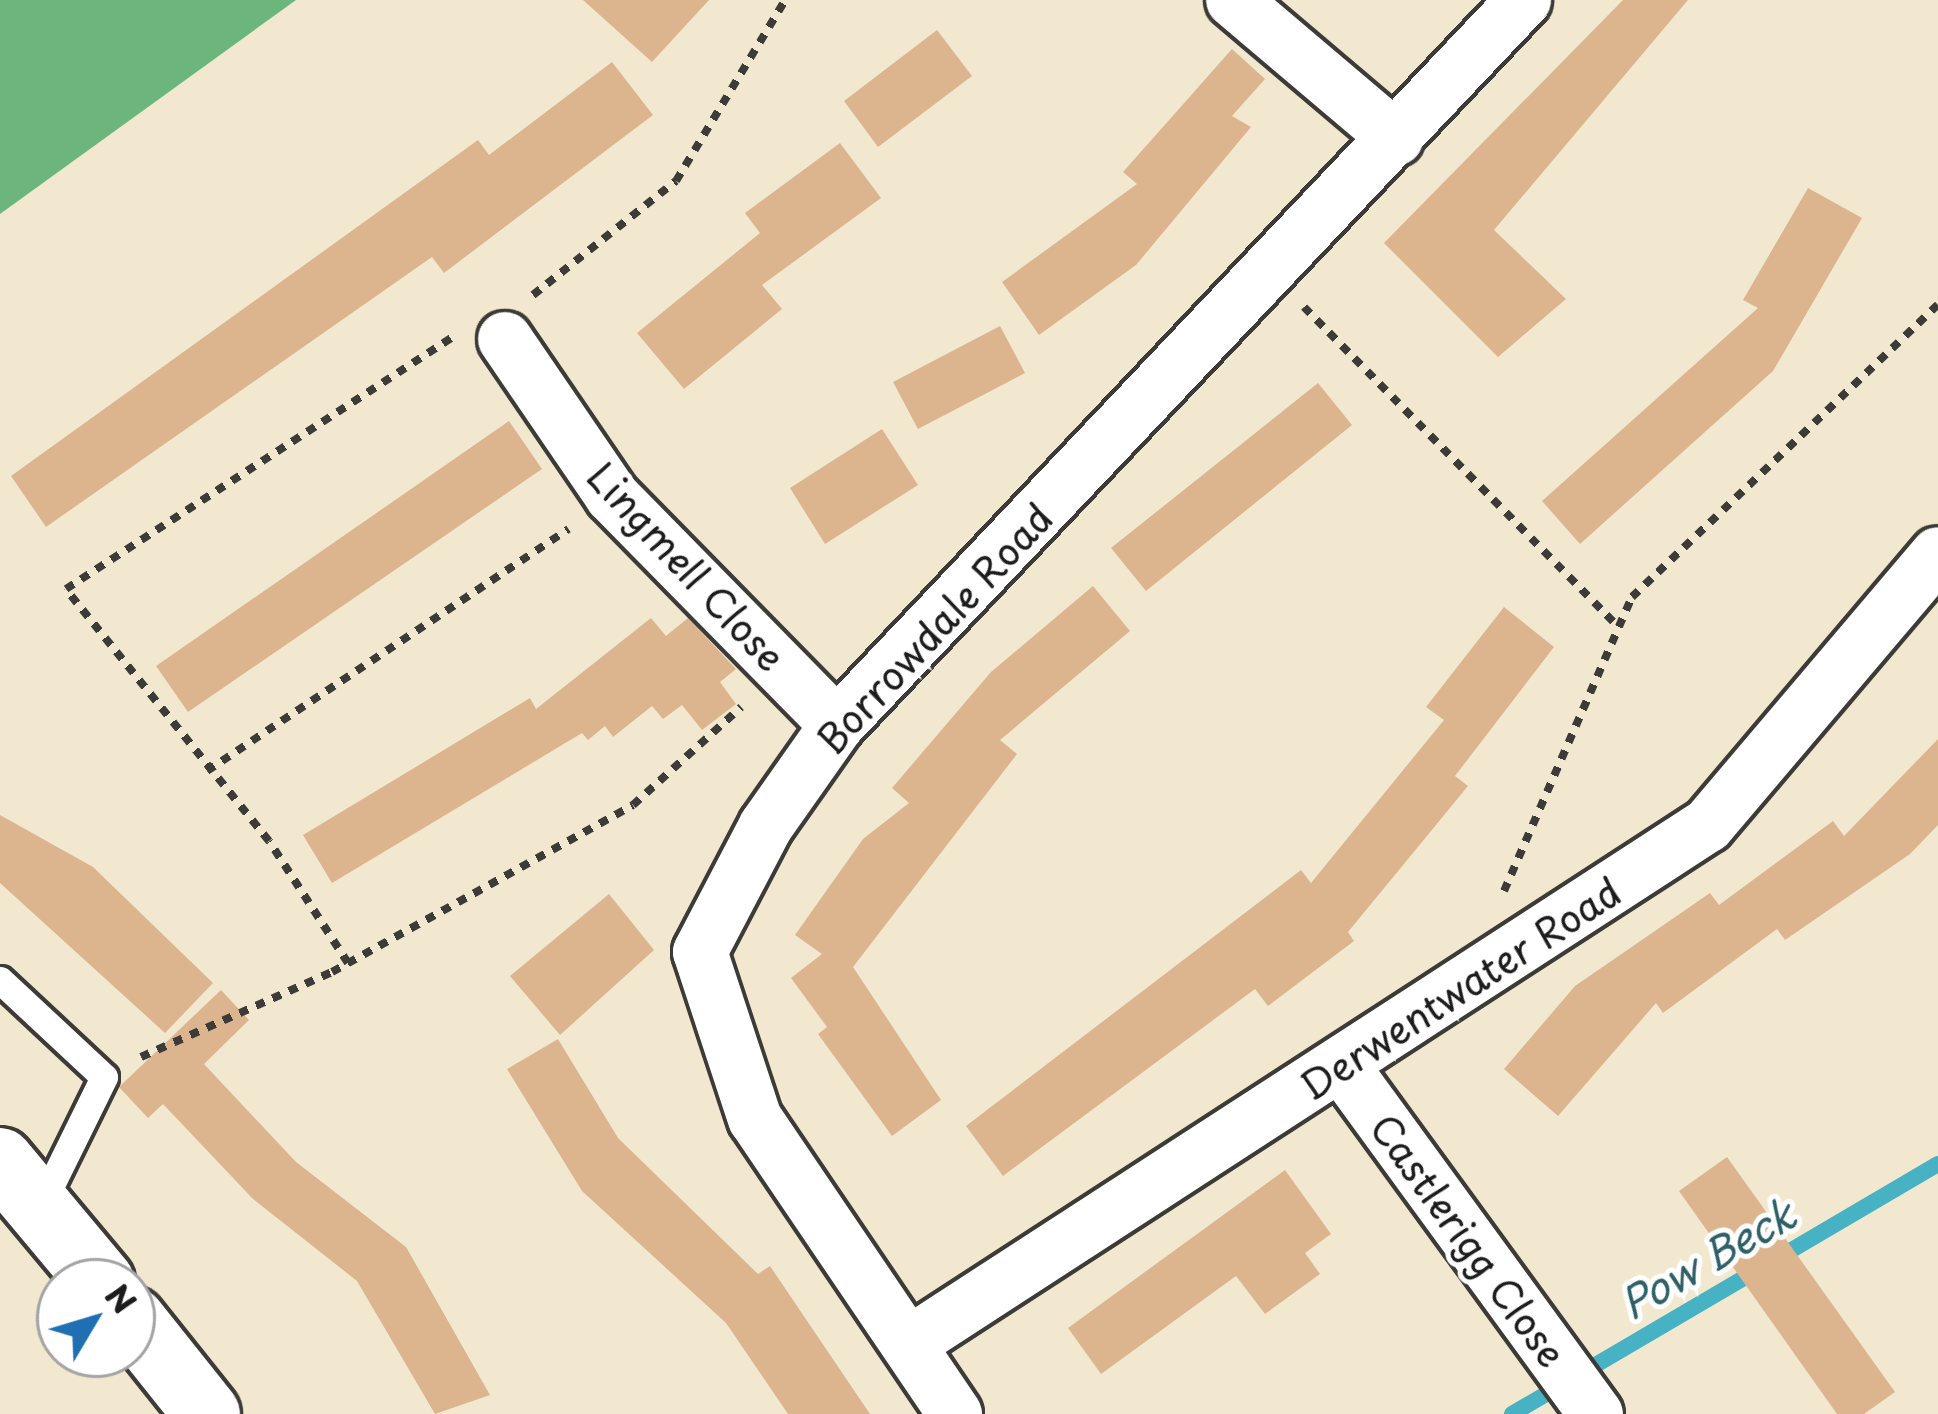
<!DOCTYPE html>
<style>
body{margin:0}
#map{position:relative;width:1938px;height:1414px;overflow:hidden;background:#f1e8cf;font-family:"Playpen Sans",sans-serif}
div>[style]{position:absolute}
.forest>*{inset:0;background:#6cb67e}
.stream>*{height:16px;margin:-8px;padding:0 8px;transform-origin:8px;border-radius:8px;background:#47b2c4}
.building>*{inset:0;background:#dcb58f}
.path>*{height:8px;margin-top:-4px;transform-origin:0;background:repeating-linear-gradient(90deg,#3c3b37 0 9px,transparent 0 18px)}
.roads{filter:drop-shadow(3px 0 #3c3b37) drop-shadow(-3px 0 #3c3b37) drop-shadow(0 3px #3c3b37) drop-shadow(0 -3px #3c3b37)}
.service>*{height:27px;margin:-13.5px;padding:0 13.5px;transform-origin:13.5px;border-radius:13.5px;background:#fff}
.minor>*{height:54px;margin:-27px;padding:0 27px;transform-origin:27px;border-radius:27px;background:#fff}
.tertiary>*{height:66px;margin:-33px;padding:0 33px;transform-origin:33px;border-radius:33px;background:#fff}
span{translate:-50% -50%;white-space:nowrap;text-align:center;line-height:1.15;-webkit-text-stroke:10px #fff;paint-order:stroke}
.street-label{font-size:39px;color:#1c1c1c}
.water-label{font-size:42px;color:#2f6068;font-style:italic}
.north{position:absolute;left:36px;top:1258px;width:120px;height:120px;box-sizing:border-box;background:#fff;border:3px solid #a4a4a4;border-radius:50%;rotate:52deg;font-size:33px;font-weight:700;line-height:48px;text-align:center;color:#1c1c1c}
.north::after{content:'';display:block;margin:auto;width:42px;height:54px;background:#1f6fb2;clip-path:polygon(50% 0,100% 100%,50% 72%,0 100%)}
</style>
<div id="map">
<div class="forest">
<i style="clip-path:polygon(0 0,296px 0,0 214px)"></i>
</div>
<div class="stream">
<i style="left:1512px;top:1414px;width:494px;rotate:-30.4deg"></i>
</div>
<div class="building">
<i style="clip-path:polygon(583px 0,709px 0,652px 62px)"></i>
<i style="clip-path:polygon(1623px 0,1688px 0,1494px 230px,1566px 299px,1498px 357px,1384px 243px)"></i>
<i style="clip-path:polygon(937px 30px,972px 76px,878px 147px,844px 101px)"></i>
<i style="clip-path:polygon(1232px 49px,1265px 79px,1232px 116px,1251px 127px,1136px 265px,1039px 335px,1002px 282px,1137px 184px,1123px 172px)"></i>
<i style="clip-path:polygon(612px 62px,653px 115px,444px 273px,432px 257px,46px 527px,11px 476px,478px 140px,489px 155px)"></i>
<i style="clip-path:polygon(840px 143px,881px 198px,762px 285px,782px 309px,684px 389px,637px 333px,760px 233px,745px 213px)"></i>
<i style="clip-path:polygon(1808px 188px,1862px 218px,1773px 371px,1580px 544px,1542px 501px,1758px 308px,1743px 300px)"></i>
<i style="clip-path:polygon(1000px 326px,1025px 373px,918px 429px,893px 382px)"></i>
<i style="clip-path:polygon(1318px 383px,1352px 425px,1146px 591px,1111px 548px)"></i>
<i style="clip-path:polygon(509px 421px,542px 469px,188px 712px,156px 666px)"></i>
<i style="clip-path:polygon(882px 429px,918px 485px,825px 544px,790px 488px)"></i>
<i style="clip-path:polygon(1093px 586px,1130px 631px,1000px 740px,1017px 754px,853px 967px,941px 1100px,892px 1136px,818px 1034px,827px 1027px,791px 978px,822px 954px,795px 935px,863px 839px,909px 803px,892px 788px,991px 672px)"></i>
<i style="clip-path:polygon(1504px 607px,1554px 647px,1455px 776px,1468px 786px,1348px 932px,1354px 941px,1268px 1006px,1255px 989px,1003px 1176px,966px 1126px,1301px 870px,1311px 883px,1444px 720px,1426px 707px)"></i>
<i style="clip-path:polygon(651px 618px,666px 636px,688px 618px,736px 669px,720px 682px,736px 704px,702px 730px,682px 705px,663px 719px,652px 706px,613px 737px,605px 726px,588px 740px,582px 733px,332px 883px,303px 835px,530px 698px,536px 709px)"></i>
<i style="clip-path:polygon(1938px 739px,1938px 825px,1910px 854px,1785px 940px,1777px 929px,1663px 1013px,1656px 1003px,1558px 1116px,1504px 1069px,1575px 986px,1710px 893px,1719px 905px,1833px 821px,1844px 836px)"></i>
<i style="clip-path:polygon(0 815px,93px 867px,213px 983px,165px 1033px,0 883px)"></i>
<i style="clip-path:polygon(609px 894px,654px 950px,560px 1035px,510px 976px)"></i>
<i style="clip-path:polygon(221px 990px,249px 1020px,204px 1064px,296px 1162px,406px 1247px,490px 1395px,435px 1414px,357px 1281px,253px 1199px,163px 1104px,148px 1118px,119px 1087px)"></i>
<i style="clip-path:polygon(558px 1039px,618px 1138px,758px 1274px,770px 1266px,870px 1414px,788px 1414px,726px 1323px,582px 1191px,507px 1069px)"></i>
<i style="clip-path:polygon(1727px 1157px,1895px 1392px,1864px 1414px,1837px 1414px,1679px 1191px)"></i>
<i style="clip-path:polygon(1285px 1170px,1331px 1234px,1305px 1253px,1320px 1274px,1265px 1314px,1236px 1276px,1101px 1374px,1068px 1328px)"></i>
</div>
<div class="path">
<i style="left:533px;top:295px;width:183px;rotate:-38.6deg"></i>
<i style="left:676px;top:181px;width:211px;rotate:-58.9deg"></i>
<i style="left:1304px;top:307px;width:449px;rotate:45.5deg"></i>
<i style="left:207px;top:771px;width:435px;rotate:-33.8deg"></i>
<i style="left:1504px;top:891px;width:321px;rotate:-66.5deg"></i>
<i style="left:1632px;top:597px;width:423px;rotate:-43.7deg"></i>
<i style="left:348px;top:963px;width:145px;rotate:-122.9deg"></i>
<i style="left:269px;top:841px;width:324px;rotate:-128.9deg"></i>
<i style="left:66px;top:589px;width:460px;rotate:-33.1deg"></i>
<i style="left:141px;top:1057px;width:209px;rotate:-24deg"></i>
<i style="left:332px;top:972px;width:344px;rotate:-29deg"></i>
<i style="left:633px;top:805px;width:146px;rotate:-42.2deg"></i>
</div>
<div class="roads">
<div class="service">
<i style="left:0;top:980px;width:142px;rotate:43deg"></i>
<i style="left:104px;top:1077px;width:145px;rotate:116.2deg"></i>
</div>
<div class="minor">
<i style="left:1233px;top:0;width:214px;rotate:40.3deg"></i>
<i style="left:505px;top:339px;width:190px;rotate:55.7deg"></i>
<i style="left:612px;top:496px;width:321px;rotate:45.5deg"></i>
<i style="left:1342px;top:1066px;width:431px;rotate:53.9deg"></i>
<i style="left:913px;top:1341px;width:948px;rotate:-32.99deg"></i>
<i style="left:1708px;top:825px;width:355px;rotate:-49.7deg"></i>
<i style="left:955px;top:1414px;width:356px;rotate:-124.1deg"></i>
<i style="left:755px;top:1119px;width:176px;rotate:-108.2deg"></i>
<i style="left:700px;top:952px;width:142px;rotate:-62.4deg"></i>
<i style="left:766px;top:826px;width:123px;rotate:-54.9deg"></i>
<i style="left:837px;top:725px;width:999px;rotate:-46.54deg"></i>
</div>
<div class="tertiary">
<i style="left:0;top:1161px;width:158px;rotate:50.1deg"></i>
<i style="left:132px;top:1320px;width:120px;rotate:51.4deg"></i>
</div>
</div>
<div class="street-label">
<span style="left:687px;top:566px;rotate:47deg">Lingmell Close</span>
<span style="left:934px;top:628px;rotate:-47deg">Borrowdale Road</span>
<span style="left:1460px;top:988px;rotate:-33deg">Derwentwater Road</span>
<span style="left:1469px;top:1240px;rotate:54deg">Castlerigg Close</span>
</div>
<div class="water-label">
<span style="left:1707px;top:1258px;rotate:-30deg">Pow Beck</span>
</div>
<div class="north">N</div>
</div>
